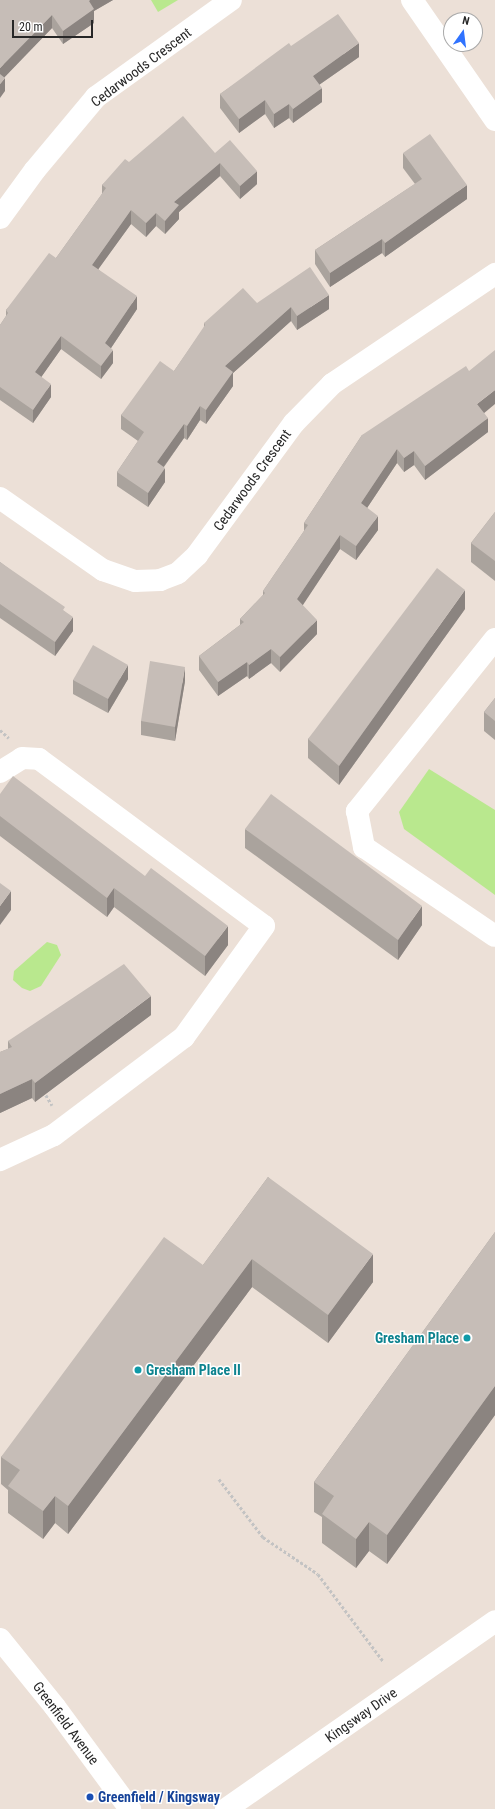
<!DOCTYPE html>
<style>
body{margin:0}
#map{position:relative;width:495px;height:1809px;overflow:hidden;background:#ece0d7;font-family:"Roboto Condensed",sans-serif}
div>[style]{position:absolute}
.green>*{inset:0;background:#b9e88e}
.path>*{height:2.5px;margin-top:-1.25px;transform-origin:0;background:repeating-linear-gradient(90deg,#c3c3c3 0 3px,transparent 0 5px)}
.minor>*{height:22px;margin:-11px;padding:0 11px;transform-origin:11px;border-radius:11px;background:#fff}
.wall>*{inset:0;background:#aaa39d}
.shaded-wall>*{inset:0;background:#8b8480}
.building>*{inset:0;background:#c6bdb7}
.dots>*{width:11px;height:11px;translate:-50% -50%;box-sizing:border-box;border:2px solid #fff;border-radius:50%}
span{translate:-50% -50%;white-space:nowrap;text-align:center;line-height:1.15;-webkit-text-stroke:3px #fff;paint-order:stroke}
.street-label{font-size:14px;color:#272727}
.culture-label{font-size:14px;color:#0d838f;font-weight:700}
.right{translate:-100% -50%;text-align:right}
.left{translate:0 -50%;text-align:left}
.transit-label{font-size:14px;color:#164399;font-weight:700}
.north{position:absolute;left:443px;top:12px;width:40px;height:40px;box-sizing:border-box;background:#fff;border:1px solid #a9a9a9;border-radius:50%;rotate:14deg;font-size:11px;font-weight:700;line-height:16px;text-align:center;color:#272727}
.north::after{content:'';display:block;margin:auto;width:14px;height:18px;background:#3073ff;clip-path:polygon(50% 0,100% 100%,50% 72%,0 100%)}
.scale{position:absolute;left:12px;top:20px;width:81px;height:18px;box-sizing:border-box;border:2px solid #272727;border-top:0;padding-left:5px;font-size:12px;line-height:14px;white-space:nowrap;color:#272727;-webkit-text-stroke:3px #fff;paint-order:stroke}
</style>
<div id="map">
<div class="green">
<i style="clip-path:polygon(151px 0,178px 0,158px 12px)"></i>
<i style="clip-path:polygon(429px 769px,495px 810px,495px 895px,404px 829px,399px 812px)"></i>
<i style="clip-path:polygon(47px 942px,57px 945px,61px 955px,41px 986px,30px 991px,22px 988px,13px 980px,14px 971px)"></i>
</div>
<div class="path">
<i style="left:0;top:730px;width:12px;rotate:42deg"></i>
<i style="left:46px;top:1095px;width:12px;rotate:59deg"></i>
<i style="left:219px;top:1479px;width:73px;rotate:52.8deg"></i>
<i style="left:263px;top:1537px;width:66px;rotate:33.9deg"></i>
<i style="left:318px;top:1574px;width:109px;rotate:53.2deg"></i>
</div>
<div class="minor">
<i style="left:412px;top:0;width:146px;rotate:55.3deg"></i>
<i style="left:0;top:218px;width:59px;rotate:-53.9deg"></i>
<i style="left:35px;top:170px;width:95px;rotate:-50.1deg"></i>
<i style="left:96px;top:97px;width:166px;rotate:-35.7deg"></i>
<i style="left:0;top:498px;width:126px;rotate:35deg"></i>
<i style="left:103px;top:570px;width:34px;rotate:19deg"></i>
<i style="left:135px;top:581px;width:25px;rotate:-2deg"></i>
<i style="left:160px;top:580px;width:19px;rotate:-21deg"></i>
<i style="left:178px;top:573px;width:26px;rotate:-43deg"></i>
<i style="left:197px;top:555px;width:164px;rotate:-53.7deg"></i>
<i style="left:294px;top:423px;width:54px;rotate:-45.7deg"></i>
<i style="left:332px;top:384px;width:197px;rotate:-34deg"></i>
<i style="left:495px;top:639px;width:221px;rotate:128.7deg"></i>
<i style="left:357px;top:811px;width:37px;rotate:79deg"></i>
<i style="left:364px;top:847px;width:158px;rotate:34.2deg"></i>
<i style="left:0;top:772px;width:26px;rotate:-32deg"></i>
<i style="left:22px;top:758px;width:17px;rotate:3deg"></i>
<i style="left:39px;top:759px;width:280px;rotate:36.6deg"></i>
<i style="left:264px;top:926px;width:137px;rotate:125.8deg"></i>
<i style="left:184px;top:1037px;width:163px;rotate:143deg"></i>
<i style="left:54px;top:1135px;width:60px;rotate:155.2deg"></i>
<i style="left:0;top:1639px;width:87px;rotate:51deg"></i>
<i style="left:55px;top:1707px;width:127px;rotate:53.7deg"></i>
<i style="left:226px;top:1809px;width:328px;rotate:-34.9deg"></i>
</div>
<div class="wall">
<i style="clip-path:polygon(0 0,113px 0,94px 11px,94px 23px,63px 44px,52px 28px,4px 77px,5px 91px)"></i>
<i style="clip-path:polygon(291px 46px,359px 57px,319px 85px,322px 102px,293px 123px,289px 118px,274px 128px,265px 114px,239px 133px,220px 108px,220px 94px)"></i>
<i style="clip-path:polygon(215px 153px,257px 184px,240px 199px,220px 176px,179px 212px,179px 219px,165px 234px,156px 226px,146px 237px,131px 224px,98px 269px,137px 309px,111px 348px,113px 363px,101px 379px,61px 349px,41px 377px,51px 397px,33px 423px,0 400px,0 325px,6px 316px,6px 310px,56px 258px,102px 194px,102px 185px,129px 162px)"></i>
<i style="clip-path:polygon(403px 153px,467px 199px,385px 257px,382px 253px,330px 287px,315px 264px,315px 250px,415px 184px,403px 168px)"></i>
<i style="clip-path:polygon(257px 303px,329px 309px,297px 330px,291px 321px,233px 373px,233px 386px,206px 424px,200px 420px,187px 440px,184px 438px,164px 467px,165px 482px,148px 507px,117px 486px,117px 472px,138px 441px,121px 429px,121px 415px,174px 371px,204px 328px,204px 323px)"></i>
<i style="clip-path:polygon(484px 413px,488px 432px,425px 480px,414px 465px,404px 472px,397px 463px,367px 508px,378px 530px,356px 560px,340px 549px,302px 605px,317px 634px,280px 672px,271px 663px,249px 679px,247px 676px,218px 696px,199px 670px,199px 656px,240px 625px,240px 619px,263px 595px,263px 591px,304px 531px,304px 523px,362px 435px)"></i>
<i style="clip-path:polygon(495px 512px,495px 581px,471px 562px,471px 543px)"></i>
<i style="clip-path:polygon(0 562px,65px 612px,73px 631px,55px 656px,0 618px)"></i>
<i style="clip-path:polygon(465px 609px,339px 785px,308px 758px,308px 739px)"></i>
<i style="clip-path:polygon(128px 679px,108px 713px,73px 694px,73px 680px)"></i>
<i style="clip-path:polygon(185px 681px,175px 741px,141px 735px,141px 721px)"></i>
<i style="clip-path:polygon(495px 698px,495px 740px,484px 731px,484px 712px)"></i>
<i style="clip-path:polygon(0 794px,228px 945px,205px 976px,114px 907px,107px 917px,0 836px)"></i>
<i style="clip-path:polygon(245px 829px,422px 925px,398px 960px,245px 848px)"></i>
<i style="clip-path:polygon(151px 1015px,35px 1102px,32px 1098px,0 1113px,0 1052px,8px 1049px,8px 1041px)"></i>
<i style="clip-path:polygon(268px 1177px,373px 1282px,328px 1343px,252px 1287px,68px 1534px,55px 1523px,43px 1539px,8px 1513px,8px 1490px,1px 1484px,1px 1457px,203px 1265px)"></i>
<i style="clip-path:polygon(495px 1232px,495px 1415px,387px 1564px,369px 1551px,356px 1568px,322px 1543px,322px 1517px,314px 1512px,314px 1482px)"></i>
</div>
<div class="shaded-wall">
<i style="clip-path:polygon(90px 0,113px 0,94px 11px,94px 23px,63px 44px,63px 31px,89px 1px)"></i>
<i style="clip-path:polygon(52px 15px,52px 28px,0 82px,0 68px)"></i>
<i style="clip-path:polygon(359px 43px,359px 57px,313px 89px,313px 76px)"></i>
<i style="clip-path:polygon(5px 78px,5px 91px,0 98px,0 84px)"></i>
<i style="clip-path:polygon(322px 88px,322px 102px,293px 123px,293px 109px)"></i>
<i style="clip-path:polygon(265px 100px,265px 114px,239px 133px,239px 119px)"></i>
<i style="clip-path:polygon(289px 104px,289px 118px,274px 128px,274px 114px)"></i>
<i style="clip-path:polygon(220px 163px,220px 176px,179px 212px,179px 219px,165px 234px,165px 221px,174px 202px)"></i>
<i style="clip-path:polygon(257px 171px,257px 184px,240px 199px,240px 186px)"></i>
<i style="clip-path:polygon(467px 185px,467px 199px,385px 257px,385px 243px)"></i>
<i style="clip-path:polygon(131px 210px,131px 224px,92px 278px,92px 265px)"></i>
<i style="clip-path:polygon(156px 213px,156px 226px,146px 237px,146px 223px)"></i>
<i style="clip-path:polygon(382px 239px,382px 253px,330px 287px,330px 273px)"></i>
<i style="clip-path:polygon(329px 295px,329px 309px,297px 330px,297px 316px)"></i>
<i style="clip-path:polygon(137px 296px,137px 309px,105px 357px,105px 343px)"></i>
<i style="clip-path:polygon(291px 307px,291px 321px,233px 373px,233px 386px,206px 424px,206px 410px,225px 366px)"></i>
<i style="clip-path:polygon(61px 336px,61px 349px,35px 386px,35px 372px)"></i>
<i style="clip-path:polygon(113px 350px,113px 363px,101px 379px,101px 366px)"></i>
<i style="clip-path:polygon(51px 384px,51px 397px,33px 423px,33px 410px)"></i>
<i style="clip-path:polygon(495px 390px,495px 404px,477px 419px,477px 404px)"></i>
<i style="clip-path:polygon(200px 406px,200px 420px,187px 440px,187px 426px)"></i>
<i style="clip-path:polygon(488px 418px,488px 432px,425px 480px,425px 466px)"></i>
<i style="clip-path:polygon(184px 424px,184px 438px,157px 476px,157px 462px)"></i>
<i style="clip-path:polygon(397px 449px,397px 463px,361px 517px,361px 503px)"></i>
<i style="clip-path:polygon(414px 451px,414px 465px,404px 472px,404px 458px)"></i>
<i style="clip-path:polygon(165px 468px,165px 482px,148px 507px,148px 493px)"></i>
<i style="clip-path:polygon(378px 516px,378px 530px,356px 560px,356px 546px)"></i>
<i style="clip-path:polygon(340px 535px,340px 549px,297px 614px,297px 599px)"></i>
<i style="clip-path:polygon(465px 590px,465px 609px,339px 785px,339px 766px)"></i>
<i style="clip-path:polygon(73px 617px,73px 631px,55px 656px,55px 642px)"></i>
<i style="clip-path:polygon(317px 620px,317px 634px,280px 672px,280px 657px)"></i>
<i style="clip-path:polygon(271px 649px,271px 663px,249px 679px,249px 665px)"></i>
<i style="clip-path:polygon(247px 662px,247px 676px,218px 696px,218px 682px)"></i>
<i style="clip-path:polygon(128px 665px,128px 679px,108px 713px,108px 699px)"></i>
<i style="clip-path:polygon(185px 667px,185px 681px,175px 741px,175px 727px)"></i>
<i style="clip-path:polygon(114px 888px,114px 907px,107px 917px,107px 898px)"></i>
<i style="clip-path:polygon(11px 891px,11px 910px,0 925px,0 906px)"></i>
<i style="clip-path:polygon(422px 906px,422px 925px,398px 960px,398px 940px)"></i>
<i style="clip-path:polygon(228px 926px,228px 945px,205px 976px,205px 956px)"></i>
<i style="clip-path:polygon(151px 996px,151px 1015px,35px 1102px,35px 1083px)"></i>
<i style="clip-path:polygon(32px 1079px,32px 1098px,0 1113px,0 1094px)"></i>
<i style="clip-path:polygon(373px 1254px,373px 1282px,328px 1343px,328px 1315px)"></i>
<i style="clip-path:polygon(252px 1259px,252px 1287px,68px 1534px,68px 1506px)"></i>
<i style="clip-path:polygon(495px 1386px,495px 1415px,387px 1564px,387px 1535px)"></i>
<i style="clip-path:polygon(55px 1496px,55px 1523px,43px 1539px,43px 1511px)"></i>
<i style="clip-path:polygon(369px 1522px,369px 1551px,356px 1568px,356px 1539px)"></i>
</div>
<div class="building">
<i style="clip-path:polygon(0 0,90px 0,89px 1px,94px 9px,63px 31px,52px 15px,0 68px)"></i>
<i style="clip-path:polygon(338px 14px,359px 43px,313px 76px,322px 88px,293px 109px,289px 104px,274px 114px,265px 100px,239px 119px,220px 94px,289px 43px,291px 46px)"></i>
<i style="clip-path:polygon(0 74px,5px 78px,0 84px)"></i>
<i style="clip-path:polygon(183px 116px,215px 153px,230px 140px,257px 171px,240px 186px,220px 163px,174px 202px,179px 205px,165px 221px,156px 213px,146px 223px,131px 210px,92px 265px,137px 296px,105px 343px,113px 350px,101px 366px,61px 336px,35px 372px,51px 384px,33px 410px,0 387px,0 325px,8px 313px,6px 310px,49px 253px,56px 258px,106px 188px,102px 185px,125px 159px,129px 162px)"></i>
<i style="clip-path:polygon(430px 134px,467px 185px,385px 243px,382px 239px,330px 273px,315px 250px,422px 179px,403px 153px)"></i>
<i style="clip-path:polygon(310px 267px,329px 295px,297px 316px,291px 307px,225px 366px,233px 372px,206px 410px,200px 406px,187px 426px,184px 424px,157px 462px,165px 468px,148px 493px,117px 472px,144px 432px,121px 415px,160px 361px,174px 371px,205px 325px,204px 323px,243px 288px,257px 303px)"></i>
<i style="clip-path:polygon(495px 350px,495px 390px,477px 404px,488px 418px,425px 466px,414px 451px,404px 458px,397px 449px,361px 503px,378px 516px,356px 546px,340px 535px,297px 599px,317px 620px,280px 657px,271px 649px,249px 665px,247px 662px,218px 682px,199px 656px,244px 622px,240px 619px,265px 593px,263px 591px,308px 525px,304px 523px,362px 435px,466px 366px,469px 371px)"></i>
<i style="clip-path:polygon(495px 512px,495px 561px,471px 543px)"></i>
<i style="clip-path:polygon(0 562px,65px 607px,63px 610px,73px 617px,55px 642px,0 604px)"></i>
<i style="clip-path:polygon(437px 568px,465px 590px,339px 766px,308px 739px)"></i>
<i style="clip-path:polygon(93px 645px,128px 665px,108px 699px,73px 680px)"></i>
<i style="clip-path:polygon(150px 661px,185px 667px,175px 727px,141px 721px)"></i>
<i style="clip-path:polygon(495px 698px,495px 721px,484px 712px)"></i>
<i style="clip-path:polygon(13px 776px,145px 876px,151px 868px,228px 926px,205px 956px,114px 888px,107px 898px,0 816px,0 794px)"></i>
<i style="clip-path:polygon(271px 794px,422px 906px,398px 940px,245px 829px)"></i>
<i style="clip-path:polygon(0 883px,11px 891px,0 906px)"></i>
<i style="clip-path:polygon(124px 964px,151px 996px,35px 1083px,32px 1079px,0 1094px,0 1052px,12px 1047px,8px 1041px)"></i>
<i style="clip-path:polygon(268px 1177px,373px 1254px,328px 1315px,252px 1259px,68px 1506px,55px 1496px,43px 1511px,8px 1486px,20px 1470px,1px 1457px,164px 1237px,203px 1265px)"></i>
<i style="clip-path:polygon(495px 1232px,495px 1386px,387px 1535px,369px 1522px,356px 1539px,322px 1514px,334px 1496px,314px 1482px)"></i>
</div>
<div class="dots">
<i style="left:467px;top:1338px;background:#0f9aa8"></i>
<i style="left:138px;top:1370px;background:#0f9aa8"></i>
<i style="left:90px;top:1797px;background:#1a4fb4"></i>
</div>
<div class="street-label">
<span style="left:141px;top:67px;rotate:-37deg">Cedarwoods Crescent</span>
<span style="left:252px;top:480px;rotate:-54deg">Cedarwoods Crescent</span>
<span style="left:361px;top:1715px;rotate:-35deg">Kingsway Drive</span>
<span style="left:66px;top:1723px;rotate:53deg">Greenfield Avenue</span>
</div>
<div class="culture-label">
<span class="right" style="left:459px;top:1338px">Gresham Place</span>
<span class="left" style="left:146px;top:1370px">Gresham Place II</span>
</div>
<div class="transit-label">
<span class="left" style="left:98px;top:1797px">Greenfield / Kingsway</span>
</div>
<div class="north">N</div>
<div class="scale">20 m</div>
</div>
